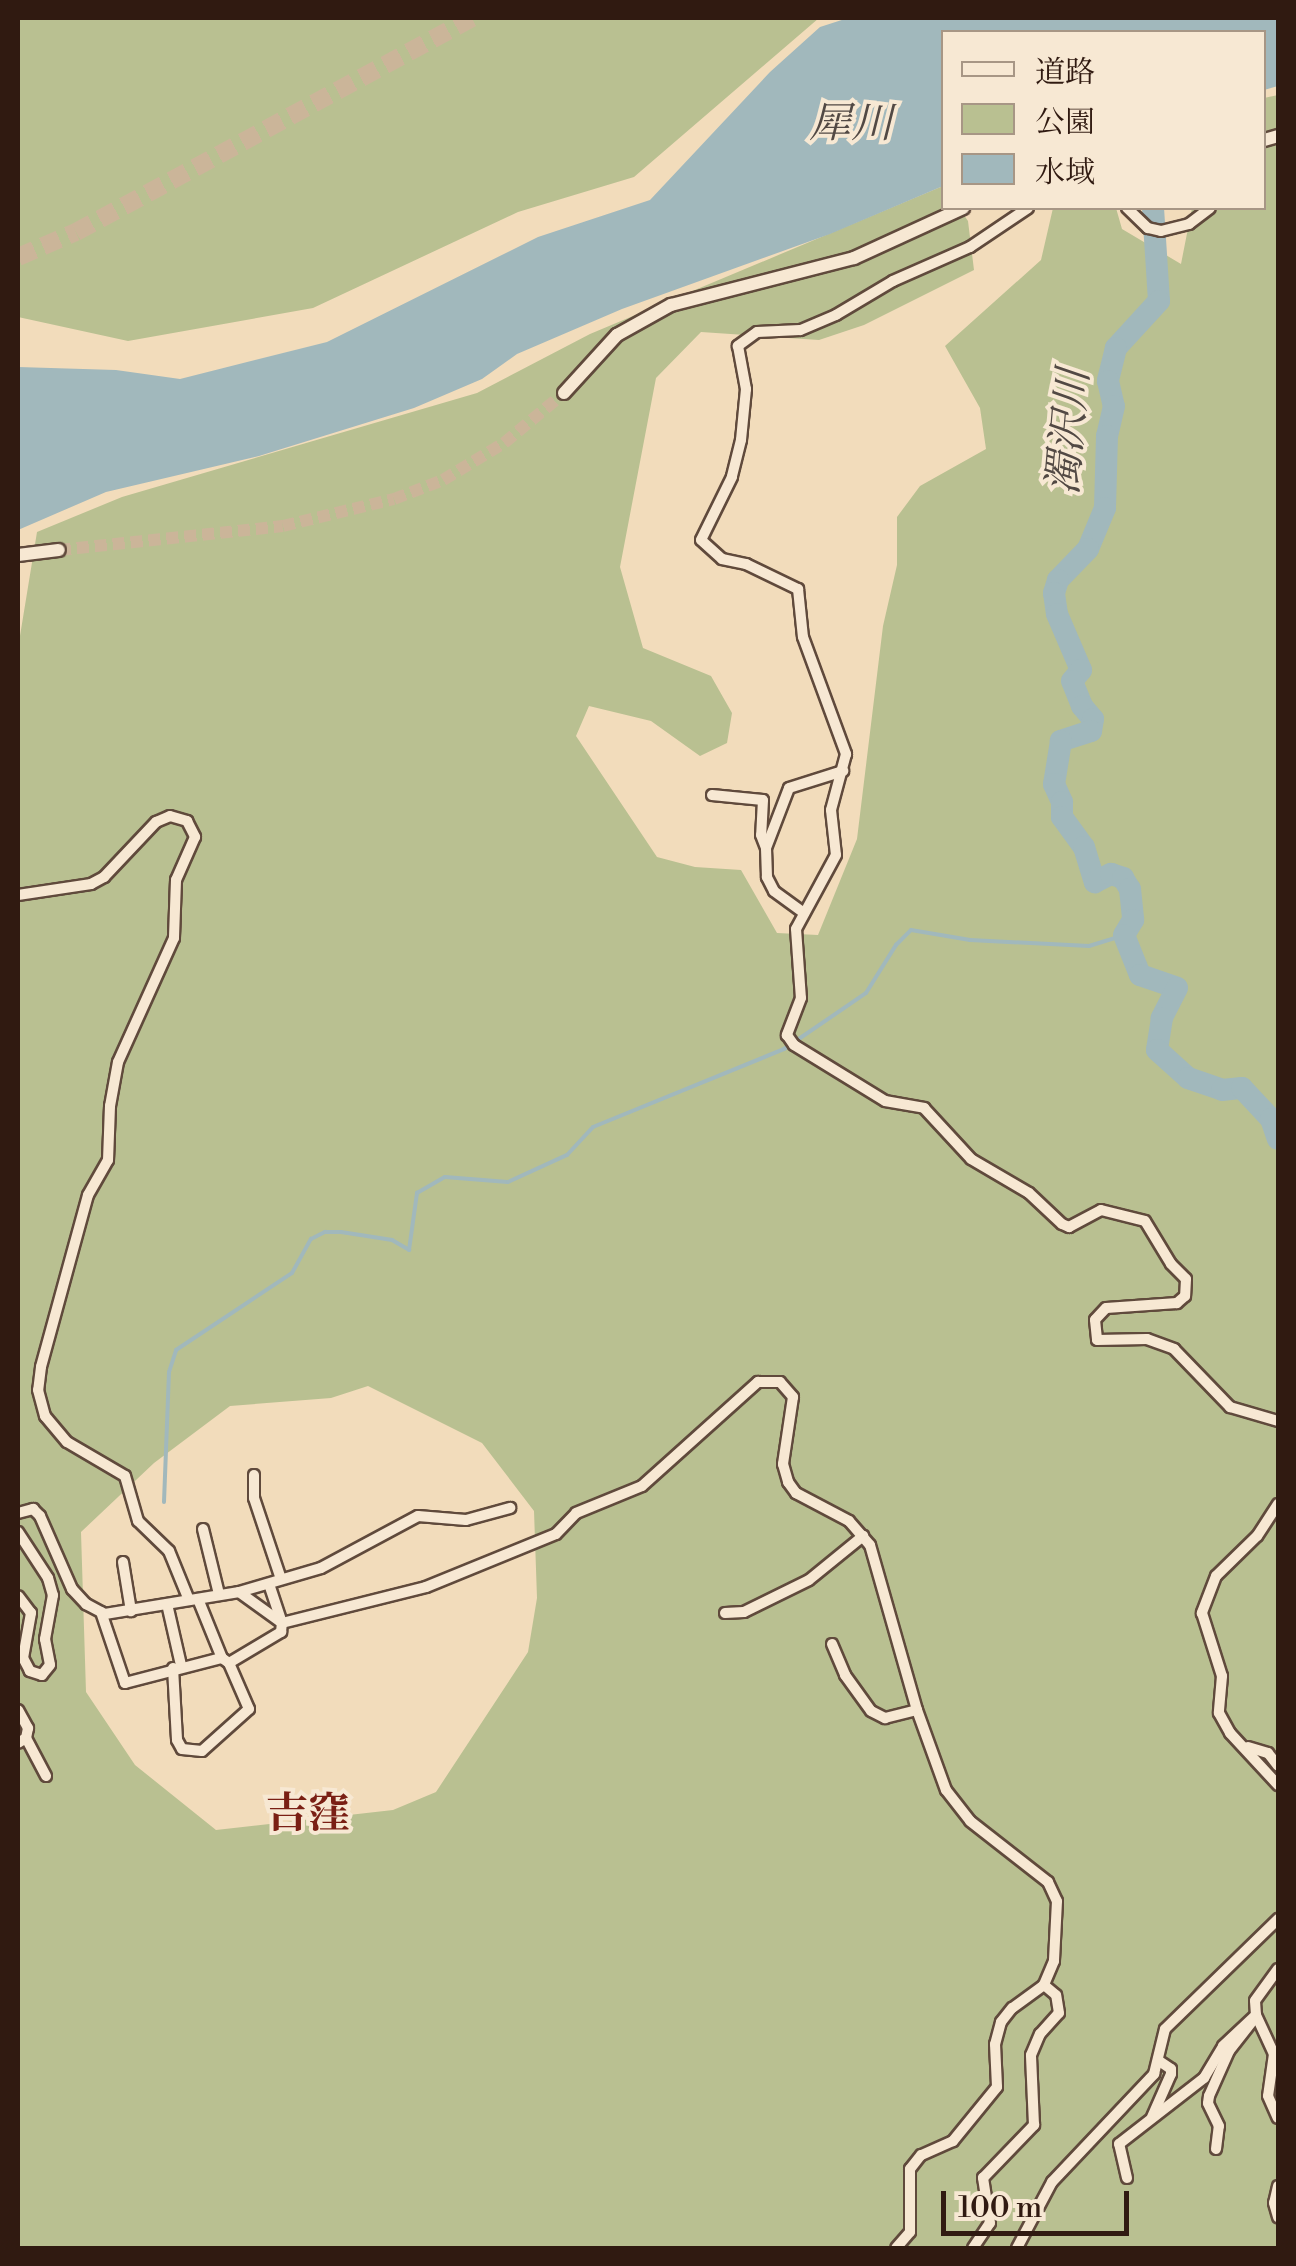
<!DOCTYPE html>
<meta charset="utf-8">
<style>
body{margin:0}
#map{position:relative;width:1296px;height:2266px;overflow:hidden;background:#f2dcbb;font-family:"Libre Bodoni","Noto Serif JP",serif}
div>[style]{position:absolute}
.green>*{inset:0;background:#b9c091}
.water>*{inset:0;background:#a1b8bc}
.stream>*{height:4px;margin:-2px;padding:0 2px;transform-origin:2px;border-radius:2px;background:#a1b8bc}
.river>*{height:22px;margin:-11px;padding:0 11px;transform-origin:11px;border-radius:11px;background:#a1b8bc}
.tertiary-tunnel>*{height:12px;margin-top:-6px;transform-origin:0;background:repeating-linear-gradient(90deg,#cbb599 0 12px,transparent 0 18px)}
.trunk-tunnel>*{height:18px;margin-top:-9px;transform-origin:0;background:repeating-linear-gradient(90deg,#cbb599 0 18px,transparent 0 27px)}
.roads{filter:drop-shadow(2px 0 #604a3c) drop-shadow(-2px 0 #604a3c) drop-shadow(0 2px #604a3c) drop-shadow(0 -2px #604a3c)}
.minor>*{height:10px;margin:-5px;padding:0 5px;transform-origin:5px;border-radius:5px;background:#f7e8d3}
.tertiary>*{height:12px;margin:-6px;padding:0 6px;transform-origin:6px;border-radius:6px;background:#f7e8d3}
span{translate:-50% -50%;white-space:nowrap;text-align:center;line-height:1.15;-webkit-text-stroke:8px #f7e8d3;paint-order:stroke}
.water-label{font-size:42px;color:#524944;font-style:italic}
.neighbourhood-label{font-size:42px;color:#7a1f14;font-weight:700}
.frame{position:absolute;inset:0;border:20px solid #301a11;pointer-events:none}
.legend{position:absolute;left:941px;top:30px;width:325px;height:180px;box-sizing:border-box;background:#f7e8d3;border:2px solid #a79685;margin:0;padding:12px 18px;list-style:none;font-size:30px;color:#301a11}
.legend li{display:flex;align-items:center;gap:20px;height:50px}
.legend b{width:50px;border:2px solid #a79685}
.scale{position:absolute;left:941px;top:2191px;width:188px;height:45px;box-sizing:border-box;border:5px solid #301a11;border-top:0;padding-left:12px;font-size:30px;line-height:35px;white-space:nowrap;color:#301a11;-webkit-text-stroke:8px #f7e8d3;paint-order:stroke}
</style>
<div id="map">
<div class="green">
<i style="clip-path:polygon(18px 18px,819px 18px,634px 177px,518px 212px,313px 308px,128px 341px,18px 317px)"></i>
<i style="clip-path:polygon(evenodd,1278px 95px,1278px 2248px,18px 2248px,18px 648px,37px 532px,122px 497px,477px 393px,590px 334px,943px 186px,944px 208px,959px 208px,968px 221px,974px 270px,864px 325px,819px 340px,701px 332px,656px 378px,620px 567px,643px 648px,711px 676px,732px 713px,727px 743px,700px 756px,651px 721px,589px 706px,576px 736px,657px 857px,695px 867px,741px 870px,777px 933px,818px 935px,857px 839px,883px 626px,897px 565px,897px 517px,920px 486px,986px 449px,980px 408px,945px 346px,1041px 260px,1053px 208px,1116px 208px,1122px 229px,1181px 264px,1192px 208px,1264px 208px,1264px 98px,1278px 95px,368px 1386px,482px 1443px,534px 1511px,537px 1598px,528px 1652px,436px 1792px,393px 1810px,216px 1830px,135px 1765px,86px 1692px,81px 1532px,154px 1463px,230px 1406px,331px 1398px,368px 1386px)"></i>
</div>
<div class="water">
<i style="clip-path:polygon(848px 18px,1278px 18px,1278px 86px,1264px 90px,1264px 32px,944px 32px,943px 186px,830px 234px,622px 309px,517px 354px,482px 379px,414px 408px,259px 456px,106px 492px,18px 530px,18px 367px,116px 370px,180px 379px,327px 342px,538px 237px,650px 200px,770px 72px,820px 27px)"></i>
</div>
<div class="stream">
<i style="left:164px;top:1502px;width:130px;rotate:-87.8deg"></i>
<i style="left:169px;top:1372px;width:23px;rotate:-72deg"></i>
<i style="left:176px;top:1350px;width:139px;rotate:-33.6deg"></i>
<i style="left:292px;top:1273px;width:39px;rotate:-61deg"></i>
<i style="left:311px;top:1239px;width:16px;rotate:-27deg"></i>
<i style="left:325px;top:1232px;width:16px"></i>
<i style="left:341px;top:1232px;width:52px;rotate:8.9deg"></i>
<i style="left:392px;top:1240px;width:20px;rotate:30deg"></i>
<i style="left:409px;top:1250px;width:58px;rotate:-82deg"></i>
<i style="left:417px;top:1193px;width:32px;rotate:-30deg"></i>
<i style="left:445px;top:1177px;width:63px;rotate:4.5deg"></i>
<i style="left:508px;top:1182px;width:65px;rotate:-24.6deg"></i>
<i style="left:567px;top:1155px;width:38px;rotate:-47deg"></i>
<i style="left:593px;top:1127px;width:206px;rotate:-22.2deg"></i>
<i style="left:784px;top:1049px;width:99px;rotate:-34.3deg"></i>
<i style="left:866px;top:993px;width:57px;rotate:-58deg"></i>
<i style="left:896px;top:945px;width:21px;rotate:-45deg"></i>
<i style="left:911px;top:930px;width:60px;rotate:9.6deg"></i>
<i style="left:970px;top:940px;width:119px;rotate:2.9deg"></i>
<i style="left:1089px;top:946px;width:37px;rotate:-17deg"></i>
</div>
<div class="river">
<i style="left:1153px;top:208px;width:93px;rotate:86.3deg"></i>
<i style="left:1159px;top:301px;width:64px;rotate:132.5deg"></i>
<i style="left:1116px;top:348px;width:34px;rotate:104deg"></i>
<i style="left:1108px;top:381px;width:26px;rotate:77deg"></i>
<i style="left:1114px;top:406px;width:31px;rotate:103deg"></i>
<i style="left:1107px;top:436px;width:72px;rotate:91.6deg"></i>
<i style="left:1105px;top:508px;width:44px;rotate:112.5deg"></i>
<i style="left:1088px;top:549px;width:43px;rotate:134.1deg"></i>
<i style="left:1058px;top:580px;width:14px;rotate:107deg"></i>
<i style="left:1054px;top:593px;width:21px;rotate:82deg"></i>
<i style="left:1057px;top:614px;width:61px;rotate:66.8deg"></i>
<i style="left:1081px;top:670px;width:14px;rotate:129deg"></i>
<i style="left:1072px;top:681px;width:27px;rotate:68deg"></i>
<i style="left:1082px;top:706px;width:17px;rotate:50deg"></i>
<i style="left:1093px;top:719px;width:12px;rotate:99deg"></i>
<i style="left:1091px;top:731px;width:32px;rotate:162deg"></i>
<i style="left:1061px;top:741px;width:44px;rotate:99.2deg"></i>
<i style="left:1054px;top:784px;width:20px;rotate:66deg"></i>
<i style="left:1062px;top:802px;width:15px;rotate:90deg"></i>
<i style="left:1062px;top:817px;width:37px;rotate:54deg"></i>
<i style="left:1084px;top:847px;width:37px;rotate:73deg"></i>
<i style="left:1095px;top:882px;width:18px;rotate:-27deg"></i>
<i style="left:1111px;top:874px;width:13px;rotate:18deg"></i>
<i style="left:1123px;top:878px;width:13px;rotate:58deg"></i>
<i style="left:1130px;top:889px;width:31px;rotate:84deg"></i>
<i style="left:1133px;top:920px;width:17px;rotate:121deg"></i>
<i style="left:1124px;top:935px;width:43px;rotate:68.2deg"></i>
<i style="left:1140px;top:975px;width:39px;rotate:19deg"></i>
<i style="left:1177px;top:988px;width:34px;rotate:117deg"></i>
<i style="left:1162px;top:1018px;width:32px;rotate:99deg"></i>
<i style="left:1157px;top:1050px;width:42px;rotate:42.1deg"></i>
<i style="left:1188px;top:1078px;width:36px;rotate:19deg"></i>
<i style="left:1222px;top:1090px;width:20px;rotate:-6deg"></i>
<i style="left:1242px;top:1088px;width:42px;rotate:46.9deg"></i>
<i style="left:1271px;top:1119px;width:21px;rotate:71deg"></i>
</div>
<div class="tertiary-tunnel">
<i style="left:59px;top:550px;width:225px;rotate:-6.1deg"></i>
<i style="left:283px;top:526px;width:114px;rotate:-13.7deg"></i>
<i style="left:394px;top:499px;width:53px;rotate:-21.2deg"></i>
<i style="left:443px;top:480px;width:71px;rotate:-31.2deg"></i>
<i style="left:504px;top:443px;width:78px;rotate:-39.8deg"></i>
</div>
<div class="trunk-tunnel">
<i style="left:18px;top:257px;width:63px;rotate:-23.3deg"></i>
<i style="left:76px;top:232px;width:450px;rotate:-28.4deg"></i>
</div>
<div class="roads">
<div class="minor">
<i style="left:1028px;top:208px;width:70px;rotate:146.1deg"></i>
<i style="left:970px;top:247px;width:84px;rotate:156.2deg"></i>
<i style="left:893px;top:281px;width:66px;rotate:149.2deg"></i>
<i style="left:836px;top:315px;width:39px;rotate:157deg"></i>
<i style="left:800px;top:330px;width:43px;rotate:177.3deg"></i>
<i style="left:757px;top:332px;width:24px;rotate:144deg"></i>
<i style="left:738px;top:346px;width:44px;rotate:79.5deg"></i>
<i style="left:746px;top:389px;width:51px;rotate:95.6deg"></i>
<i style="left:741px;top:440px;width:38px;rotate:104deg"></i>
<i style="left:732px;top:477px;width:70px;rotate:116.2deg"></i>
<i style="left:701px;top:540px;width:28px;rotate:42deg"></i>
<i style="left:722px;top:559px;width:25px;rotate:12deg"></i>
<i style="left:746px;top:564px;width:58px;rotate:25.7deg"></i>
<i style="left:798px;top:589px;width:48px;rotate:84.1deg"></i>
<i style="left:803px;top:637px;width:125px;rotate:69.8deg"></i>
<i style="left:846px;top:754px;width:58px;rotate:105deg"></i>
<i style="left:831px;top:810px;width:45px;rotate:83.7deg"></i>
<i style="left:836px;top:855px;width:84px;rotate:118.4deg"></i>
<i style="left:796px;top:929px;width:69px;rotate:85.9deg"></i>
<i style="left:801px;top:998px;width:40px;rotate:111deg"></i>
<i style="left:787px;top:1035px;width:12px;rotate:55deg"></i>
<i style="left:794px;top:1045px;width:107px;rotate:31.6deg"></i>
<i style="left:885px;top:1101px;width:40px;rotate:10deg"></i>
<i style="left:924px;top:1108px;width:69px;rotate:47.3deg"></i>
<i style="left:971px;top:1159px;width:67px;rotate:30.4deg"></i>
<i style="left:1029px;top:1193px;width:45px;rotate:43.2deg"></i>
<i style="left:1062px;top:1224px;width:8px;rotate:23deg"></i>
<i style="left:1069px;top:1227px;width:36px;rotate:-28deg"></i>
<i style="left:1101px;top:1210px;width:45px;rotate:14deg"></i>
<i style="left:1145px;top:1221px;width:50px;rotate:58.8deg"></i>
<i style="left:1171px;top:1264px;width:21px;rotate:45deg"></i>
<i style="left:1186px;top:1279px;width:17px;rotate:93deg"></i>
<i style="left:1185px;top:1296px;width:11px;rotate:139deg"></i>
<i style="left:1177px;top:1303px;width:71px;rotate:176deg"></i>
<i style="left:1106px;top:1308px;width:16px;rotate:133deg"></i>
<i style="left:1095px;top:1320px;width:20px;rotate:84deg"></i>
<i style="left:1097px;top:1340px;width:50px;rotate:-1.1deg"></i>
<i style="left:1147px;top:1339px;width:29px;rotate:20deg"></i>
<i style="left:1174px;top:1349px;width:81px;rotate:46deg"></i>
<i style="left:1230px;top:1407px;width:50px;rotate:16.3deg"></i>
<i style="left:1127px;top:208px;width:29px;rotate:44deg"></i>
<i style="left:1148px;top:228px;width:13px;rotate:13deg"></i>
<i style="left:1161px;top:231px;width:29px;rotate:-14deg"></i>
<i style="left:1189px;top:224px;width:26px;rotate:-37deg"></i>
<i style="left:712px;top:795px;width:51px;rotate:5.6deg"></i>
<i style="left:763px;top:800px;width:35px;rotate:93deg"></i>
<i style="left:761px;top:835px;width:14px;rotate:69deg"></i>
<i style="left:18px;top:895px;width:74px;rotate:-8.6deg"></i>
<i style="left:91px;top:884px;width:15px;rotate:-28deg"></i>
<i style="left:104px;top:877px;width:76px;rotate:-46.6deg"></i>
<i style="left:156px;top:822px;width:15px;rotate:-23deg"></i>
<i style="left:170px;top:816px;width:18px;rotate:16deg"></i>
<i style="left:187px;top:821px;width:18px;rotate:63deg"></i>
<i style="left:195px;top:837px;width:47px;rotate:113.8deg"></i>
<i style="left:176px;top:880px;width:58px;rotate:92deg"></i>
<i style="left:174px;top:938px;width:136px;rotate:114.3deg"></i>
<i style="left:118px;top:1062px;width:45px;rotate:100.3deg"></i>
<i style="left:110px;top:1106px;width:54px;rotate:92.1deg"></i>
<i style="left:108px;top:1160px;width:40px;rotate:119.7deg"></i>
<i style="left:88px;top:1195px;width:178px;rotate:105.3deg"></i>
<i style="left:41px;top:1367px;width:23px;rotate:97deg"></i>
<i style="left:38px;top:1390px;width:27px;rotate:75deg"></i>
<i style="left:45px;top:1416px;width:34px;rotate:50deg"></i>
<i style="left:67px;top:1442px;width:67px;rotate:30.4deg"></i>
<i style="left:125px;top:1476px;width:47px;rotate:73.9deg"></i>
<i style="left:138px;top:1521px;width:43px;rotate:44.1deg"></i>
<i style="left:169px;top:1551px;width:53px;rotate:67.8deg"></i>
<i style="left:804px;top:913px;width:37px;rotate:-144deg"></i>
<i style="left:774px;top:891px;width:16px;rotate:-117deg"></i>
<i style="left:767px;top:877px;width:29px;rotate:-92deg"></i>
<i style="left:766px;top:848px;width:64px;rotate:-69deg"></i>
<i style="left:789px;top:788px;width:57px;rotate:-17.5deg"></i>
<i style="left:254px;top:1475px;width:23px;rotate:90deg"></i>
<i style="left:254px;top:1498px;width:85px;rotate:71.6deg"></i>
<i style="left:1278px;top:1504px;width:38px;rotate:123deg"></i>
<i style="left:1257px;top:1536px;width:57px;rotate:135.7deg"></i>
<i style="left:1216px;top:1576px;width:40px;rotate:111deg"></i>
<i style="left:1202px;top:1613px;width:66px;rotate:72.4deg"></i>
<i style="left:1222px;top:1676px;width:37px;rotate:95deg"></i>
<i style="left:1219px;top:1713px;width:23px;rotate:61deg"></i>
<i style="left:1230px;top:1733px;width:71px;rotate:47.3deg"></i>
<i style="left:18px;top:1513px;width:16px;rotate:-15deg"></i>
<i style="left:33px;top:1509px;width:10px;rotate:45deg"></i>
<i style="left:40px;top:1516px;width:80px;rotate:66.3deg"></i>
<i style="left:72px;top:1589px;width:21px;rotate:47deg"></i>
<i style="left:86px;top:1604px;width:21px;rotate:28deg"></i>
<i style="left:105px;top:1614px;width:136px;rotate:-9.3deg"></i>
<i style="left:239px;top:1592px;width:53px;rotate:35.8deg"></i>
<i style="left:282px;top:1623px;width:148px;rotate:-14deg"></i>
<i style="left:426px;top:1587px;width:140px;rotate:-22.2deg"></i>
<i style="left:556px;top:1534px;width:29px;rotate:-46deg"></i>
<i style="left:576px;top:1513px;width:71px;rotate:-22.2deg"></i>
<i style="left:642px;top:1486px;width:156px;rotate:-41.9deg"></i>
<i style="left:758px;top:1382px;width:22px"></i>
<i style="left:780px;top:1382px;width:20px;rotate:49deg"></i>
<i style="left:793px;top:1397px;width:68px;rotate:98.5deg"></i>
<i style="left:783px;top:1464px;width:19px;rotate:74deg"></i>
<i style="left:788px;top:1482px;width:14px;rotate:54deg"></i>
<i style="left:796px;top:1493px;width:60px;rotate:27.8deg"></i>
<i style="left:849px;top:1521px;width:32px;rotate:49deg"></i>
<i style="left:870px;top:1545px;width:172px;rotate:74.1deg"></i>
<i style="left:917px;top:1710px;width:85px;rotate:70.1deg"></i>
<i style="left:946px;top:1790px;width:39px;rotate:52deg"></i>
<i style="left:970px;top:1821px;width:99px;rotate:38deg"></i>
<i style="left:1048px;top:1882px;width:21px;rotate:65deg"></i>
<i style="left:1057px;top:1901px;width:60px;rotate:92.9deg"></i>
<i style="left:1054px;top:1961px;width:26px;rotate:113deg"></i>
<i style="left:1044px;top:1985px;width:39px;rotate:144deg"></i>
<i style="left:1012px;top:2008px;width:18px;rotate:128deg"></i>
<i style="left:1001px;top:2022px;width:23px;rotate:105deg"></i>
<i style="left:995px;top:2044px;width:43px;rotate:87.3deg"></i>
<i style="left:997px;top:2087px;width:70px;rotate:129.2deg"></i>
<i style="left:953px;top:2141px;width:35px;rotate:156deg"></i>
<i style="left:921px;top:2155px;width:18px;rotate:128deg"></i>
<i style="left:910px;top:2169px;width:63px;rotate:90deg"></i>
<i style="left:910px;top:2232px;width:21px;rotate:131deg"></i>
<i style="left:203px;top:1529px;width:67px;rotate:76.2deg"></i>
<i style="left:18px;top:1532px;width:55px;rotate:56.9deg"></i>
<i style="left:48px;top:1578px;width:18px;rotate:74deg"></i>
<i style="left:53px;top:1595px;width:45px;rotate:100.3deg"></i>
<i style="left:45px;top:1639px;width:26px;rotate:79deg"></i>
<i style="left:50px;top:1665px;width:13px;rotate:129deg"></i>
<i style="left:42px;top:1675px;width:13px;rotate:-162deg"></i>
<i style="left:30px;top:1671px;width:15px;rotate:-118deg"></i>
<i style="left:23px;top:1658px;width:46px;rotate:-79.9deg"></i>
<i style="left:31px;top:1613px;width:21px;rotate:-127deg"></i>
<i style="left:123px;top:1562px;width:50px;rotate:80.7deg"></i>
<i style="left:239px;top:1592px;width:85px;rotate:-16.3deg"></i>
<i style="left:321px;top:1568px;width:110px;rotate:-28.2deg"></i>
<i style="left:418px;top:1516px;width:48px;rotate:4.8deg"></i>
<i style="left:466px;top:1520px;width:46px;rotate:-15.3deg"></i>
<i style="left:198px;top:1599px;width:64px;rotate:67.9deg"></i>
<i style="left:222px;top:1658px;width:9px;rotate:36deg"></i>
<i style="left:229px;top:1663px;width:61px;rotate:-30.8deg"></i>
<i style="left:281px;top:1632px;width:9px;rotate:-84deg"></i>
<i style="left:282px;top:1623px;width:41px;rotate:-108.4deg"></i>
<i style="left:167px;top:1604px;width:63px;rotate:77.1deg"></i>
<i style="left:101px;top:1612px;width:75px;rotate:71.3deg"></i>
<i style="left:125px;top:1683px;width:100px;rotate:-14.5deg"></i>
<i style="left:725px;top:1613px;width:19px;rotate:-3deg"></i>
<i style="left:744px;top:1612px;width:72px;rotate:-26.2deg"></i>
<i style="left:809px;top:1580px;width:70px;rotate:-39.2deg"></i>
<i style="left:832px;top:1644px;width:34px;rotate:67deg"></i>
<i style="left:845px;top:1675px;width:44px;rotate:54.2deg"></i>
<i style="left:871px;top:1711px;width:16px;rotate:27deg"></i>
<i style="left:885px;top:1718px;width:33px;rotate:-14deg"></i>
<i style="left:173px;top:1668px;width:72px;rotate:86.8deg"></i>
<i style="left:177px;top:1740px;width:10px;rotate:61deg"></i>
<i style="left:182px;top:1749px;width:20px;rotate:6deg"></i>
<i style="left:202px;top:1751px;width:63px;rotate:-41.8deg"></i>
<i style="left:249px;top:1709px;width:50px;rotate:-113.5deg"></i>
<i style="left:18px;top:1710px;width:21px;rotate:61deg"></i>
<i style="left:28px;top:1728px;width:10px;rotate:101deg"></i>
<i style="left:26px;top:1738px;width:9px;rotate:148deg"></i>
<i style="left:26px;top:1738px;width:43px;rotate:62.2deg"></i>
<i style="left:1248px;top:1747px;width:21px;rotate:17deg"></i>
<i style="left:1268px;top:1753px;width:16px;rotate:52deg"></i>
<i style="left:1278px;top:1969px;width:39px;rotate:126deg"></i>
<i style="left:1255px;top:2001px;width:14px;rotate:86deg"></i>
<i style="left:1256px;top:2015px;width:43px;rotate:65.2deg"></i>
<i style="left:1274px;top:2054px;width:42px;rotate:98.1deg"></i>
<i style="left:1268px;top:2096px;width:24px;rotate:66deg"></i>
<i style="left:1152px;top:2117px;width:47px;rotate:-66.2deg"></i>
<i style="left:1171px;top:2074px;width:5px;rotate:-90deg"></i>
<i style="left:1171px;top:2069px;width:14px;rotate:-146deg"></i>
<i style="left:1216px;top:2149px;width:23px;rotate:-83deg"></i>
<i style="left:1219px;top:2126px;width:25px;rotate:-116deg"></i>
<i style="left:1208px;top:2103px;width:7px;rotate:-82deg"></i>
<i style="left:1209px;top:2096px;width:49px;rotate:-66deg"></i>
<i style="left:1229px;top:2051px;width:37px;rotate:-52deg"></i>
<i style="left:1127px;top:2178px;width:35px;rotate:-103deg"></i>
<i style="left:1119px;top:2144px;width:108px;rotate:-37.8deg"></i>
<i style="left:1204px;top:2078px;width:37px;rotate:-59deg"></i>
<i style="left:1223px;top:2046px;width:45px;rotate:-43.2deg"></i>
<i style="left:1278px;top:2186px;width:17px;rotate:103deg"></i>
<i style="left:1274px;top:2203px;width:15px;rotate:74deg"></i>
<i style="left:973px;top:2248px;width:30px;rotate:-56deg"></i>
<i style="left:990px;top:2223px;width:46px;rotate:-98.8deg"></i>
<i style="left:983px;top:2178px;width:74px;rotate:-46.1deg"></i>
<i style="left:1034px;top:2125px;width:70px;rotate:-92.5deg"></i>
<i style="left:1031px;top:2055px;width:23px;rotate:-67deg"></i>
<i style="left:1040px;top:2034px;width:28px;rotate:-48deg"></i>
<i style="left:1059px;top:2013px;width:18px;rotate:-99deg"></i>
<i style="left:1056px;top:1995px;width:16px;rotate:-140deg"></i>
<i style="left:1017px;top:2248px;width:75px;rotate:-62.1deg"></i>
<i style="left:1052px;top:2182px;width:149px;rotate:-46.6deg"></i>
<i style="left:1154px;top:2074px;width:46px;rotate:-76.3deg"></i>
<i style="left:1165px;top:2029px;width:158px;rotate:-44.2deg"></i>
</div>
<div class="tertiary">
<i style="left:1264px;top:140px;width:15px;rotate:-16deg"></i>
<i style="left:564px;top:393px;width:79px;rotate:-47.6deg"></i>
<i style="left:617px;top:335px;width:62px;rotate:-29.1deg"></i>
<i style="left:671px;top:305px;width:189px;rotate:-14.4deg"></i>
<i style="left:854px;top:258px;width:120px;rotate:-24.6deg"></i>
<i style="left:18px;top:555px;width:41px;rotate:-7deg"></i>
</div>
</div>
<div class="water-label">
<span style="left:851px;top:125px">犀川</span>
<span style="left:1070px;top:432px;rotate:-85deg">濁沢川</span>
</div>
<div class="neighbourhood-label">
<span style="left:308px;top:1815px">吉窪</span>
</div>
<div class="frame"></div>
<ul class="legend">
<li><b style="height:12px;background:#f7e8d3"></b>道路</li>
<li><b style="height:28px;background:#b9c091"></b>公園</li>
<li><b style="height:28px;background:#a1b8bc"></b>水域</li>
</ul>
<div class="scale">100 m</div>
</div>
